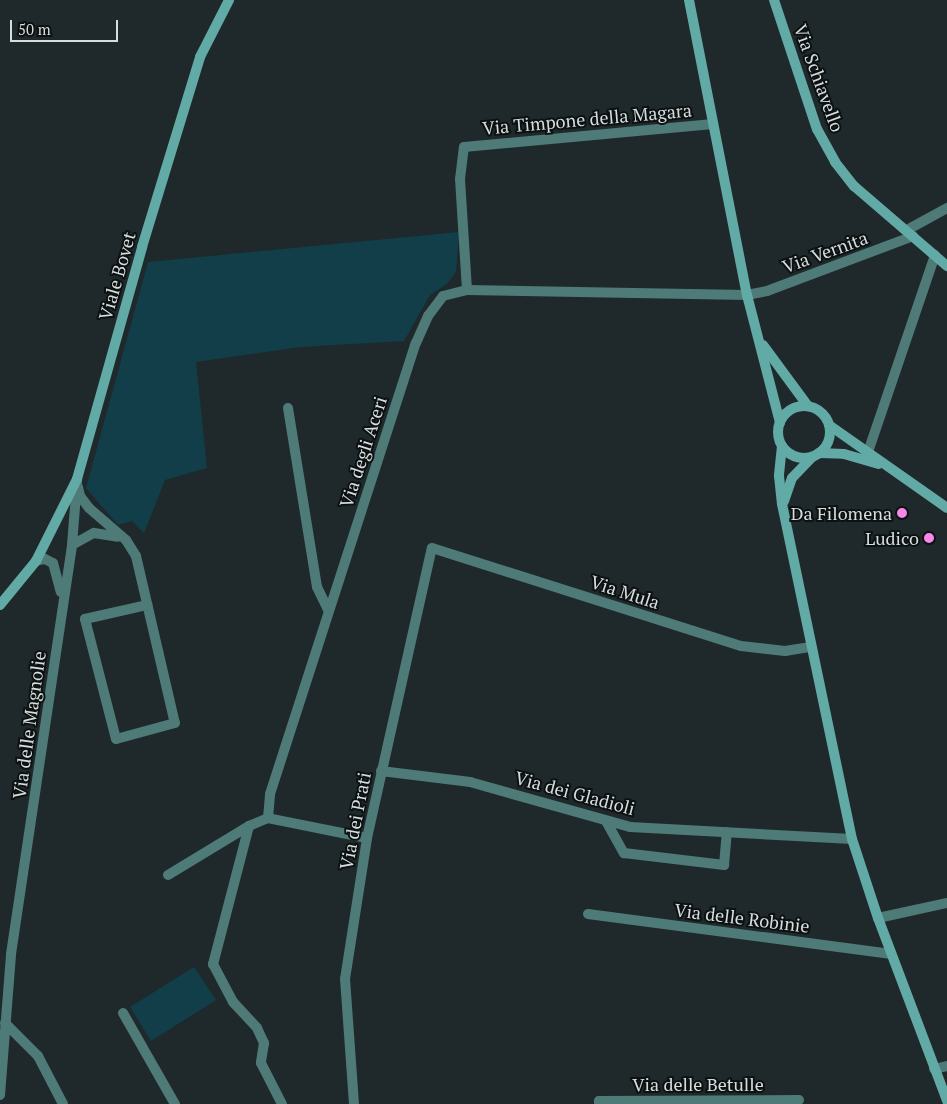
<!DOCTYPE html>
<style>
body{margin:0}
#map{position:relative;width:947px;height:1104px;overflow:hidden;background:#1f292b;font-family:"PT Serif",serif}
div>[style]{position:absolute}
.green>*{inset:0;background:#113e48}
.street>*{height:10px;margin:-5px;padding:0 5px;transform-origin:5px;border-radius:5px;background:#4e7a78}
.secondary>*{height:10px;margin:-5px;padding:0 5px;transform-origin:5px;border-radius:5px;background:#61aaa6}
.secondary>.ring{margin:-5px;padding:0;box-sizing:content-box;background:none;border:10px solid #61aaa6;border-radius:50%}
.dots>*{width:14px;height:14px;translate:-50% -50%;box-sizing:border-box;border:2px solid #0c1112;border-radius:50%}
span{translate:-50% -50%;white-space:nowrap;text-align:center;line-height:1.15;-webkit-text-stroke:4px #0c1112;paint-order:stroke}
.street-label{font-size:18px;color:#d7dddf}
.poi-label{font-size:18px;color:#d7dddf}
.right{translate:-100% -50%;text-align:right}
.scale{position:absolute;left:10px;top:20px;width:108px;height:22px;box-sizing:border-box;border:2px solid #d7dddf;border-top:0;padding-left:6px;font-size:15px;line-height:18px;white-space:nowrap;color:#d7dddf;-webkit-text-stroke:4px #0c1112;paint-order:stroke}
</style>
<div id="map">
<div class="green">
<i style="clip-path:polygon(459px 232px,456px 272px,447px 284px,430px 295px,404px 341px,300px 347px,196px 362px,207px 468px,165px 480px,144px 533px,132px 521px,118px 525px,86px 488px,148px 262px)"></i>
<i style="clip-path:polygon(194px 967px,216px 1000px,151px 1041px,130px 1007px)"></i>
</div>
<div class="street">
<i style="left:907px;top:230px;width:46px;rotate:-28.8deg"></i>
<i style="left:467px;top:290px;width:111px;rotate:-93.6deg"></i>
<i style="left:460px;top:179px;width:32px;rotate:-83deg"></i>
<i style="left:464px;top:147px;width:250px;rotate:-5.3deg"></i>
<i style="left:288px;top:408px;width:181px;rotate:80.8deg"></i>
<i style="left:317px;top:587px;width:25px;rotate:64deg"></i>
<i style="left:868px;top:452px;width:208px;rotate:-71.2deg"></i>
<i style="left:78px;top:487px;width:9px;rotate:77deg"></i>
<i style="left:80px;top:496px;width:15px;rotate:53deg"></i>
<i style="left:89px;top:508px;width:49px;rotate:40.9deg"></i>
<i style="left:126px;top:540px;width:19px;rotate:58deg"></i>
<i style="left:136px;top:556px;width:171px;rotate:76.9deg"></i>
<i style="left:175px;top:723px;width:61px;rotate:164.8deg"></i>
<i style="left:116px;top:739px;width:124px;rotate:-104.5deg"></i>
<i style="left:85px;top:619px;width:64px;rotate:-12.7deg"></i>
<i style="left:72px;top:545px;width:25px;rotate:-29deg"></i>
<i style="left:94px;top:533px;width:24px;rotate:9deg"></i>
<i style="left:36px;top:561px;width:9px;rotate:-13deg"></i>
<i style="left:45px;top:559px;width:9px;rotate:27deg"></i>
<i style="left:53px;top:563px;width:30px;rotate:75deg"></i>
<i style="left:381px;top:771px;width:90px;rotate:7deg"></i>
<i style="left:470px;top:782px;width:166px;rotate:15.7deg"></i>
<i style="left:630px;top:827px;width:222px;rotate:3.1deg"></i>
<i style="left:268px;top:818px;width:21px;rotate:157deg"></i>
<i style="left:249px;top:826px;width:143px;rotate:104.6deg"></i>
<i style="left:213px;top:964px;width:43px;rotate:62.2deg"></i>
<i style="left:233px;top:1002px;width:35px;rotate:47deg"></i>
<i style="left:257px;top:1028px;width:17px;rotate:65deg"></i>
<i style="left:264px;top:1043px;width:20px;rotate:99deg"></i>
<i style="left:261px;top:1063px;width:46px;rotate:62.9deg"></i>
<i style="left:606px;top:821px;width:37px;rotate:61deg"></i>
<i style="left:624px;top:853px;width:101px;rotate:6.8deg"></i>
<i style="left:724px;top:865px;width:33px;rotate:-85deg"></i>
<i style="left:367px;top:838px;width:101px;rotate:-168.6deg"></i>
<i style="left:268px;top:818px;width:24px;rotate:-85deg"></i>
<i style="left:270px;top:794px;width:474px;rotate:-72.1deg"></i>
<i style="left:416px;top:343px;width:30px;rotate:-66deg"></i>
<i style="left:428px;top:316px;width:25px;rotate:-53deg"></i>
<i style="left:443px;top:296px;width:25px;rotate:-14deg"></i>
<i style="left:467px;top:290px;width:280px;rotate:1deg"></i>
<i style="left:747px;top:295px;width:20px;rotate:-11deg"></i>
<i style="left:767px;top:291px;width:156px;rotate:-20.6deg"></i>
<i style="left:168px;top:875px;width:95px;rotate:-31.2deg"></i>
<i style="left:588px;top:914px;width:306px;rotate:7.5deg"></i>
<i style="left:878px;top:918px;width:71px;rotate:-12.3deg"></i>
<i style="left:123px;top:1013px;width:105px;rotate:60.3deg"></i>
<i style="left:5px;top:1023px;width:47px;rotate:45deg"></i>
<i style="left:38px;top:1056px;width:54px;rotate:62.5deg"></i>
<i style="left:934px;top:1069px;width:13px;rotate:-13deg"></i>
<i style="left:0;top:1095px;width:141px;rotate:-85.5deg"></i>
<i style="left:11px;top:954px;width:414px;rotate:-81.5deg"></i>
<i style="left:72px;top:545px;width:64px;rotate:-85.5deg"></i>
<i style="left:354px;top:1104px;width:125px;rotate:-94.1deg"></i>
<i style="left:345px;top:979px;width:143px;rotate:-81.1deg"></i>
<i style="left:367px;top:838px;width:297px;rotate:-77.4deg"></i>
<i style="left:432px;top:548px;width:324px;rotate:17.6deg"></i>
<i style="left:741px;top:646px;width:44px;rotate:6.5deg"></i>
<i style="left:785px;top:651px;width:26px;rotate:-9deg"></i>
<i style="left:599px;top:1104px;width:3px;rotate:-90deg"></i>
<i style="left:599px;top:1101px;width:200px;rotate:-0.3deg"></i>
</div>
<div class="secondary">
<i style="left:689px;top:0;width:301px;rotate:78.9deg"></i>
<i style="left:747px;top:295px;width:132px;rotate:75.5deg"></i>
<i style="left:774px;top:0;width:136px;rotate:71.6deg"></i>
<i style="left:817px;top:129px;width:38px;rotate:61deg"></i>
<i style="left:835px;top:162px;width:31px;rotate:52deg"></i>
<i style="left:854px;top:186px;width:123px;rotate:40.7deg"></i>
<i style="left:763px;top:345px;width:76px;rotate:53.6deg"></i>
<i class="ring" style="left:778px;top:406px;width:42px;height:42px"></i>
<i style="left:829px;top:425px;width:144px;rotate:35.1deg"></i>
<i style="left:782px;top:446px;width:30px;rotate:96deg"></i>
<i style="left:779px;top:476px;width:28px;rotate:84deg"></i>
<i style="left:782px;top:504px;width:342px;rotate:78.2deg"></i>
<i style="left:852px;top:839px;width:83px;rotate:71.8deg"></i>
<i style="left:878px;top:918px;width:196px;rotate:69.3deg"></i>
<i style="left:819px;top:453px;width:25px;rotate:2deg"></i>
<i style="left:844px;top:454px;width:36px;rotate:16deg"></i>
<i style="left:784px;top:501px;width:24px;rotate:-71deg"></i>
<i style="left:792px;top:478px;width:29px;rotate:-46deg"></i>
<i style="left:0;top:605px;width:57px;rotate:-50.7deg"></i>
<i style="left:36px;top:561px;width:92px;rotate:-63.4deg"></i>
<i style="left:77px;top:479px;width:241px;rotate:-74.3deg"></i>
<i style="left:142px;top:247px;width:199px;rotate:-73deg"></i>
<i style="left:200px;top:57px;width:64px;rotate:-63deg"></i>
</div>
<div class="dots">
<i style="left:902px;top:513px;background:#f987e9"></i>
<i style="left:929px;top:538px;background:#f987e9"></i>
</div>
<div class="street-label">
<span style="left:819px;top:78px;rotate:70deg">Via Schiavello</span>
<span style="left:587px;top:119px;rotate:-5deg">Via Timpone della Magara</span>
<span style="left:825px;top:252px;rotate:-20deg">Via Vernita</span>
<span style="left:117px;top:276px;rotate:-74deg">Viale Bovet</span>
<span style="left:363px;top:452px;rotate:-72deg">Via degli Aceri</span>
<span style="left:625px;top:592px;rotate:18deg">Via Mula</span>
<span style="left:29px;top:725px;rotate:-82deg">Via delle Magnolie</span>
<span style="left:575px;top:793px;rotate:15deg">Via dei Gladioli</span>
<span style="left:355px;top:821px;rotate:-79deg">Via dei Prati</span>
<span style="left:742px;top:918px;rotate:7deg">Via delle Robinie</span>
<span style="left:698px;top:1084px">Via delle Betulle</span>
</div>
<div class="poi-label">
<span class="right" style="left:892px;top:513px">Da Filomena</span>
<span class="right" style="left:919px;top:538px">Ludico</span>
</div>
<div class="scale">50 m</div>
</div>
